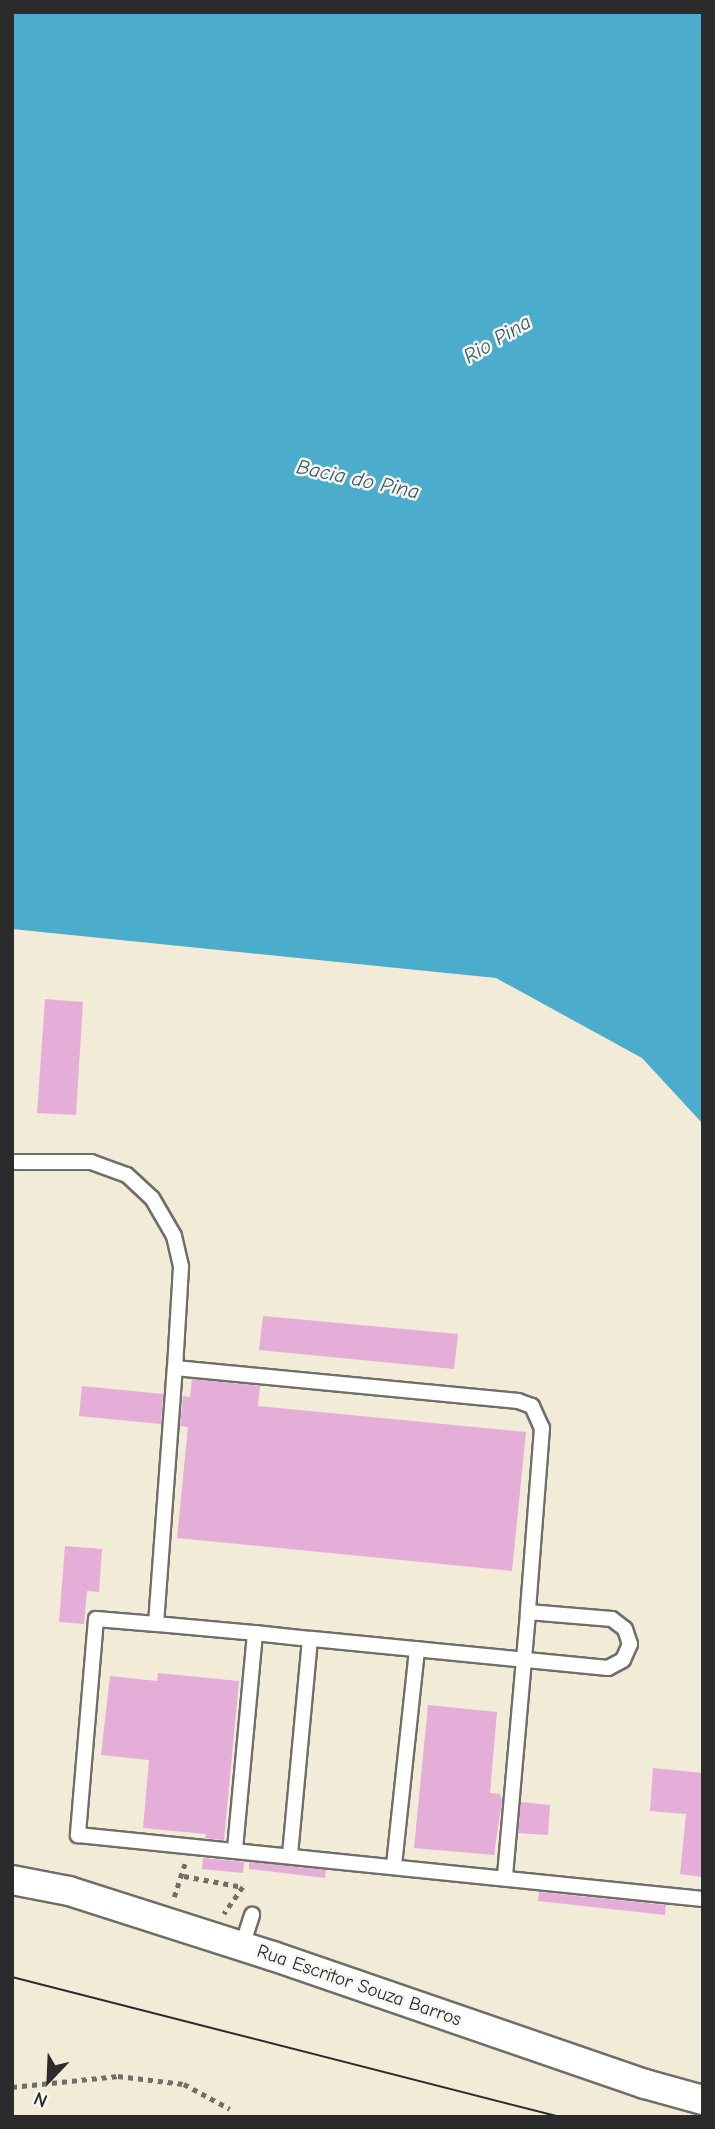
<!DOCTYPE html>
<style>
body{margin:0}
#map{position:relative;width:715px;height:2129px;overflow:hidden;background:#f1ebd8;font-family:"Comic Neue",sans-serif}
div>[style]{position:absolute}
.water>*{inset:0;background:#4caccb}
.building>*{inset:0;background:#e4aed9}
.path>*{height:4.5px;margin-top:-2.25px;transform-origin:0;background:repeating-linear-gradient(90deg,#706e68 0 5px,transparent 0 10px)}
.roads{filter:drop-shadow(2px 0 #706e68) drop-shadow(-2px 0 #706e68) drop-shadow(0 2px #706e68) drop-shadow(0 -2px #706e68)}
.service>*{height:14px;margin:-7px;padding:0 7px;transform-origin:7px;border-radius:7px;background:#fff}
.minor>*{height:28px;margin:-14px;padding:0 14px;transform-origin:14px;border-radius:14px;background:#fff}
.tram>*{height:2px;margin:-1px;padding:0 1px;transform-origin:1px;border-radius:1px;background:#2b2b2b}
span{translate:-50% -50%;white-space:nowrap;text-align:center;line-height:1.15;-webkit-text-stroke:5px #f6f6f2;paint-order:stroke}
.street-label{font-size:19px;color:#2b2b2b}
.water-label{font-size:21px;color:#375863;font-style:italic}
.frame{position:absolute;inset:0;border:14px solid #2b2b2b;pointer-events:none}
.north{position:absolute;left:14px;top:2045px;width:70px;height:70px;-webkit-text-stroke:5px #f6f6f2;paint-order:stroke;rotate:203deg;font-size:19px;font-weight:700;line-height:28px;text-align:center;color:#2b2b2b}
.north::after{content:'';display:block;margin:auto;width:24px;height:32px;background:#2b2b2b;clip-path:polygon(50% 0,100% 100%,50% 72%,0 100%)}
</style>
<div id="map">
<div class="water">
<i style="clip-path:polygon(12px 12px,703px 12px,703px 1124px,642px 1058px,496px 978px,12px 929px)"></i>
</div>
<div class="building">
<i style="clip-path:polygon(45px 999px,83px 1002px,76px 1115px,37px 1113px)"></i>
<i style="clip-path:polygon(263px 1316px,458px 1334px,454px 1369px,259px 1350px)"></i>
<i style="clip-path:polygon(192px 1379px,260px 1386px,258px 1406px,526px 1432px,512px 1571px,177px 1538px,188px 1427px,180px 1426px,183px 1396px,190px 1397px)"></i>
<i style="clip-path:polygon(82px 1386px,163px 1394px,161px 1424px,79px 1416px)"></i>
<i style="clip-path:polygon(65px 1546px,102px 1549px,99px 1592px,87px 1591px,84px 1624px,59px 1622px)"></i>
<i style="clip-path:polygon(158px 1673px,239px 1681px,224px 1840px,205px 1838px,206px 1834px,143px 1828px,149px 1760px,101px 1755px,110px 1676px,157px 1681px)"></i>
<i style="clip-path:polygon(428px 1705px,497px 1712px,490px 1793px,500px 1794px,502px 1801px,494px 1855px,414px 1848px)"></i>
<i style="clip-path:polygon(653px 1768px,703px 1773px,703px 1877px,680px 1874px,686px 1814px,650px 1811px)"></i>
<i style="clip-path:polygon(521px 1802px,550px 1805px,548px 1835px,518px 1833px)"></i>
<i style="clip-path:polygon(203px 1858px,244px 1862px,243px 1873px,202px 1869px)"></i>
<i style="clip-path:polygon(249px 1862px,326px 1870px,325px 1878px,249px 1869px)"></i>
<i style="clip-path:polygon(539px 1892px,666px 1905px,665px 1915px,538px 1901px)"></i>
</div>
<div class="path">
<i style="left:184px;top:1876px;width:60px;rotate:10.6deg"></i>
<i style="left:243px;top:1887px;width:33px;rotate:125deg"></i>
<i style="left:174px;top:1897px;width:36px;rotate:-72deg"></i>
<i style="left:12px;top:2087px;width:107px;rotate:-5.9deg"></i>
<i style="left:118px;top:2076px;width:66px;rotate:6.9deg"></i>
<i style="left:184px;top:2084px;width:52px;rotate:28.5deg"></i>
</div>
<div class="roads">
<div class="service">
<i style="left:12px;top:1162px;width:79px"></i>
<i style="left:91px;top:1162px;width:38px;rotate:20deg"></i>
<i style="left:127px;top:1175px;width:34px;rotate:43deg"></i>
<i style="left:152px;top:1198px;width:44px;rotate:59.9deg"></i>
<i style="left:174px;top:1236px;width:32px;rotate:77deg"></i>
<i style="left:181px;top:1267px;width:101px;rotate:93.4deg"></i>
<i style="left:156px;top:1624px;width:60px;rotate:-175.2deg"></i>
<i style="left:96px;top:1619px;width:217px;rotate:94.8deg"></i>
<i style="left:78px;top:1835px;width:628px;rotate:5.85deg"></i>
<i style="left:255px;top:1633px;width:55px;rotate:6.2deg"></i>
<i style="left:235px;top:1849px;width:217px;rotate:-84.7deg"></i>
<i style="left:255px;top:1633px;width:99px;rotate:-174.8deg"></i>
<i style="left:156px;top:1624px;width:257px;rotate:-85.8deg"></i>
<i style="left:175px;top:1368px;width:345px;rotate:5.5deg"></i>
<i style="left:518px;top:1401px;width:15px;rotate:20deg"></i>
<i style="left:532px;top:1406px;width:24px;rotate:66deg"></i>
<i style="left:542px;top:1428px;width:185px;rotate:94.4deg"></i>
<i style="left:528px;top:1612px;width:84px;rotate:4.8deg"></i>
<i style="left:612px;top:1619px;width:16px;rotate:38deg"></i>
<i style="left:625px;top:1629px;width:16px;rotate:72deg"></i>
<i style="left:630px;top:1644px;width:17px;rotate:114deg"></i>
<i style="left:623px;top:1660px;width:17px;rotate:152deg"></i>
<i style="left:608px;top:1668px;width:299px;rotate:-174.4deg"></i>
<i style="left:310px;top:1639px;width:216px;rotate:95.3deg"></i>
<i style="left:394px;top:1865px;width:217px;rotate:-83.9deg"></i>
<i style="left:505px;top:1876px;width:265px;rotate:-85deg"></i>
<i style="left:242px;top:1946px;width:33px;rotate:-72deg"></i>
</div>
<div class="minor">
<i style="left:12px;top:1880px;width:58px;rotate:10.9deg"></i>
<i style="left:69px;top:1891px;width:214px;rotate:17.7deg"></i>
<i style="left:273px;top:1956px;width:393px;rotate:19deg"></i>
<i style="left:645px;top:2084px;width:60px;rotate:15.4deg"></i>
</div>
</div>
<div class="tram">
<i style="left:12px;top:1977px;width:566px;rotate:14.33deg"></i>
</div>
<div class="street-label">
<span style="left:359px;top:1986px;rotate:19deg">Rua Escritor Souza Barros</span>
</div>
<div class="water-label">
<span style="left:497px;top:339px;rotate:-31deg">Rio Pina</span>
<span style="left:358px;top:479px;rotate:12deg">Bacia do Pina</span>
</div>
<div class="frame"></div>
<div class="north">N</div>
</div>
